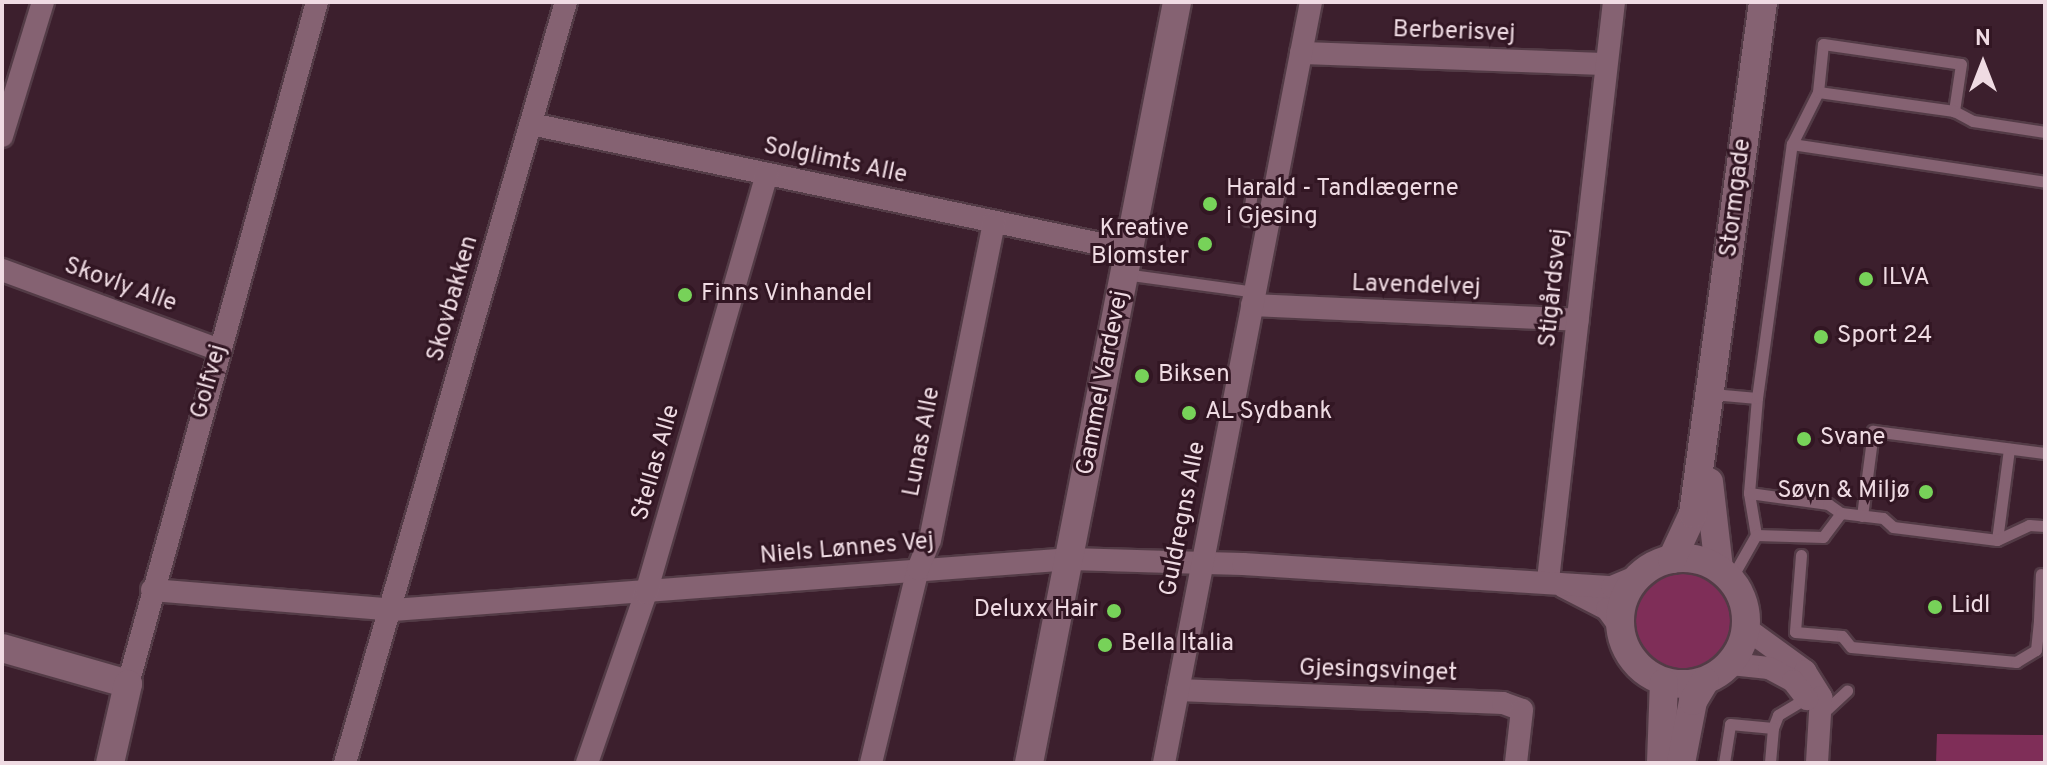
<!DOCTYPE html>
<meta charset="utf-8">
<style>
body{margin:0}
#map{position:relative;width:2047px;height:765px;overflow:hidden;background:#3c1f2d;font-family:Overpass,sans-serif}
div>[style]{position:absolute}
.green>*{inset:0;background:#7f2e58}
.round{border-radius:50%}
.roads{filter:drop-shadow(2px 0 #533b46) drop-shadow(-2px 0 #533b46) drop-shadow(0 2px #533b46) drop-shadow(0 -2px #533b46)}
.service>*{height:11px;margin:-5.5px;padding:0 5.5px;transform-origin:5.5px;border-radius:5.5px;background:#856272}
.minor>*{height:22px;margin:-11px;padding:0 11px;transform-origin:11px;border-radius:11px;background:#856272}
.tertiary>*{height:28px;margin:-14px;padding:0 14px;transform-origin:14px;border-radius:14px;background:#856272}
.tertiary>.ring{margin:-14px;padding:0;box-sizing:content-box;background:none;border:28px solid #856272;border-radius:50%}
.dots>*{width:22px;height:22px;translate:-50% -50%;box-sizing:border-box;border:4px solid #321623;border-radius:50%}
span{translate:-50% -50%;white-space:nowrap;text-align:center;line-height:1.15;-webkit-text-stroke:6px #321623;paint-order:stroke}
.street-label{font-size:24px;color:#efdbe3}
.poi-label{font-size:24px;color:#efdbe3}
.left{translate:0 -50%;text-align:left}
.right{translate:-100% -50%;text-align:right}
.frame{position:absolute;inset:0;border:4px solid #efdbe3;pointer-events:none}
.north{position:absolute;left:1943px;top:24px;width:80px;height:80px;-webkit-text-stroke:6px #321623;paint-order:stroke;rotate:0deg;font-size:22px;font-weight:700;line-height:32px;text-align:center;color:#efdbe3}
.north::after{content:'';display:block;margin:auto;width:28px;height:36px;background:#efdbe3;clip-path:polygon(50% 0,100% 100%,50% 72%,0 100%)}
</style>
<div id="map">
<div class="green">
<i class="round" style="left:1632px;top:568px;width:104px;height:104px"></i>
<i style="clip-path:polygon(1937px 734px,2045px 735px,2045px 763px,1936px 763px)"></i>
</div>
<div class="roads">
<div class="service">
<i style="left:1954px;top:111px;width:21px;rotate:28deg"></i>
<i style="left:1973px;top:121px;width:73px;rotate:8.7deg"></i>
<i style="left:1792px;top:144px;width:58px;rotate:-63.4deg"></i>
<i style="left:1818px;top:92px;width:48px;rotate:-84.1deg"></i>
<i style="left:1823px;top:44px;width:139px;rotate:8.2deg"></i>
<i style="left:1961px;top:64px;width:48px;rotate:98.5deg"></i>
<i style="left:1954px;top:111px;width:137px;rotate:-172deg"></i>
<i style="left:1248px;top:220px;width:34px;rotate:-82deg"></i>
<i style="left:1124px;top:274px;width:132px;rotate:7.8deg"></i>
<i style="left:1712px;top:394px;width:45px;rotate:5.1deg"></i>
<i style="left:1749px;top:493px;width:95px;rotate:-85.2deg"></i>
<i style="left:1757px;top:398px;width:256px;rotate:-82.2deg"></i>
<i style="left:1792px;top:144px;width:256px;rotate:8.5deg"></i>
<i style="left:1862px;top:516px;width:86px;rotate:-82.6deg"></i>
<i style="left:1873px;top:431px;width:173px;rotate:7.3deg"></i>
<i style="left:1756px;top:535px;width:43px;rotate:-99.5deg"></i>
<i style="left:1749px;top:493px;width:80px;rotate:7.9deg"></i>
<i style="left:1828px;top:504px;width:16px;rotate:35deg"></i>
<i style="left:1997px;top:540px;width:92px;rotate:-82.5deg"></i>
<i style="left:1801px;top:555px;width:77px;rotate:94.5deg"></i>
<i style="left:1795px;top:632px;width:47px;rotate:4.9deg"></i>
<i style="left:1842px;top:636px;width:14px;rotate:51deg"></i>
<i style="left:1851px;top:647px;width:166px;rotate:5.2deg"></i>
<i style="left:2016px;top:662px;width:23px;rotate:-31deg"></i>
<i style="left:2036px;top:650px;width:29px;rotate:-84deg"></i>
<i style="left:2039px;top:621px;width:6px"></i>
<i style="left:1731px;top:579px;width:51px;rotate:-60.4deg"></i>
<i style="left:1756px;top:535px;width:67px;rotate:1.7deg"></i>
<i style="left:1823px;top:537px;width:30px;rotate:-53deg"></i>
<i style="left:1841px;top:513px;width:42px;rotate:6.8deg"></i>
<i style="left:1883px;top:518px;width:13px;rotate:42deg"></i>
<i style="left:1893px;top:527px;width:105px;rotate:7.1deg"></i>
<i style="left:1997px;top:540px;width:35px;rotate:-25deg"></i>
<i style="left:2029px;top:525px;width:16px;rotate:4deg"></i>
<i style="left:2039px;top:621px;width:47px;rotate:-87.6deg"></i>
<i style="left:1823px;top:713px;width:33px;rotate:-43deg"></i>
<i style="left:1773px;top:728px;width:14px;rotate:-69deg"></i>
<i style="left:1778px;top:715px;width:33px;rotate:-31deg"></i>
<i style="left:1724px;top:763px;width:39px;rotate:-81deg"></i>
<i style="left:1730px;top:724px;width:43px;rotate:5.3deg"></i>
<i style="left:1773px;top:728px;width:35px;rotate:95deg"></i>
</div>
<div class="minor">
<i style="left:1301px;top:53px;width:305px;rotate:2.1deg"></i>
<i style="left:531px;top:124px;width:611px;rotate:11.9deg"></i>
<i style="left:2px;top:136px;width:140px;rotate:-73deg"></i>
<i style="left:2px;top:270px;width:231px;rotate:20.2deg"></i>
<i style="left:1252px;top:305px;width:326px;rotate:2.6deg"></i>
<i style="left:1548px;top:580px;width:582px;rotate:-83.49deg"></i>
<i style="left:1564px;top:587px;width:48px;rotate:27.1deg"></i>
<i style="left:1607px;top:609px;width:22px;rotate:54deg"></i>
<i style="left:152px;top:590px;width:242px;rotate:4.7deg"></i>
<i style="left:393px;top:610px;width:680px;rotate:-4.3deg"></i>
<i style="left:1071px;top:559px;width:172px;rotate:1.7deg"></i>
<i style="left:1243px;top:564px;width:370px;rotate:3.6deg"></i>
<i style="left:1612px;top:587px;width:30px;rotate:-23deg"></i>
<i style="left:1747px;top:629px;width:72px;rotate:35.9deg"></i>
<i style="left:1805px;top:671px;width:31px;rotate:58deg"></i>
<i style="left:1821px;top:697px;width:66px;rotate:93.5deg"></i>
<i style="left:1731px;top:664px;width:38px;rotate:6deg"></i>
<i style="left:1769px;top:668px;width:27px;rotate:28deg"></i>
<i style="left:1793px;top:681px;width:23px;rotate:52deg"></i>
<i style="left:128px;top:684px;width:708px;rotate:-74.51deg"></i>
<i style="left:1178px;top:690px;width:325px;rotate:2.3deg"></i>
<i style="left:1503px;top:703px;width:20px;rotate:20deg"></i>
<i style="left:1522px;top:710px;width:53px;rotate:96.5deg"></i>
<i style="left:345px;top:763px;width:792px;rotate:-73.81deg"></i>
<i style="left:587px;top:763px;width:180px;rotate:-70.9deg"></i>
<i style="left:646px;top:593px;width:436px;rotate:-73.9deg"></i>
<i style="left:871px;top:763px;width:200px;rotate:-76.4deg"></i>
<i style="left:918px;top:569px;width:31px;rotate:-68deg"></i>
<i style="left:930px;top:540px;width:324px;rotate:-78.6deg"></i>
<i style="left:1164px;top:763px;width:775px;rotate:-79.07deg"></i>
</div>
<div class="tertiary">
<i style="left:1709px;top:482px;width:87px;rotate:83.4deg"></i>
<i class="ring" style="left:1620px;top:558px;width:98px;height:98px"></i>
<i style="left:1672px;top:559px;width:50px;rotate:-65deg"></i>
<i style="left:1693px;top:514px;width:517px;rotate:-82.21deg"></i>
<i style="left:2px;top:648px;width:131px;rotate:15.9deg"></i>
<i style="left:128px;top:684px;width:81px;rotate:102.8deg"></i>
<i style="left:1029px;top:763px;width:775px;rotate:-78.99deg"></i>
<i style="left:1661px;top:763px;width:80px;rotate:-87.9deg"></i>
<i style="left:1681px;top:763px;width:63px;rotate:-79deg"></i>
<i style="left:1693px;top:701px;width:23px;rotate:-59deg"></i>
</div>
</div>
<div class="dots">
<i style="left:1210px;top:204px;background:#77d259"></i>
<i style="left:1205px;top:244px;background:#77d259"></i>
<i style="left:1866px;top:279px;background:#77d259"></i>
<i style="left:685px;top:295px;background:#77d259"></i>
<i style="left:1821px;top:337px;background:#77d259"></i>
<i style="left:1142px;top:376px;background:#77d259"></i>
<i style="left:1189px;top:413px;background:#77d259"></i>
<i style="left:1804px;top:439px;background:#77d259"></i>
<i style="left:1926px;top:492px;background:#77d259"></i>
<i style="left:1935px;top:607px;background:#77d259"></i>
<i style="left:1114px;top:611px;background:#77d259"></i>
<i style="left:1105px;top:645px;background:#77d259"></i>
</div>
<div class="street-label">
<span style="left:1454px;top:33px;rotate:2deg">Berberisvej</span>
<span style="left:835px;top:162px;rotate:12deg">Solglimts Alle</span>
<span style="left:1737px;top:198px;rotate:-83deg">Stormgade</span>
<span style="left:120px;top:286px;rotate:20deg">Skovly Alle</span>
<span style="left:1416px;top:287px;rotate:2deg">Lavendelvej</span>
<span style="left:1555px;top:288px;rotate:-84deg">Stigårdsvej</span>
<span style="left:454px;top:299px;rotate:-74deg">Skovbakken</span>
<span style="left:210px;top:382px;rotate:-74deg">Golfvej</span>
<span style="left:1104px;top:383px;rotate:-79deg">Gammel Vardevej</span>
<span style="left:923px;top:442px;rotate:-79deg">Lunas Alle</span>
<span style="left:657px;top:463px;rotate:-74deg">Stellas Alle</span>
<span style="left:1184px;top:519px;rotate:-79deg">Guldregns Alle</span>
<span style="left:847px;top:550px;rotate:-5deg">Niels Lønnes Vej</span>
<span style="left:1378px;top:672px;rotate:2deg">Gjesingsvinget</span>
</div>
<div class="poi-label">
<span class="left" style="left:1226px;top:204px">Harald - Tandlægerne<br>i Gjesing</span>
<span class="right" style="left:1189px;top:244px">Kreative<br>Blomster</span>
<span class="left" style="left:1882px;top:279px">ILVA</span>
<span class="left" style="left:701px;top:295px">Finns Vinhandel</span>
<span class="left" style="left:1837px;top:337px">Sport 24</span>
<span class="left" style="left:1158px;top:376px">Biksen</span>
<span class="left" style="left:1205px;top:413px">AL Sydbank</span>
<span class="left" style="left:1820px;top:439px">Svane</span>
<span class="right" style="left:1910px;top:492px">Søvn &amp; Miljø</span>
<span class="left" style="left:1951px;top:607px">Lidl</span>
<span class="right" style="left:1098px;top:611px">Deluxx Hair</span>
<span class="left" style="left:1121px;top:645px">Bella Italia</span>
</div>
<div class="frame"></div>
<div class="north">N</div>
</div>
